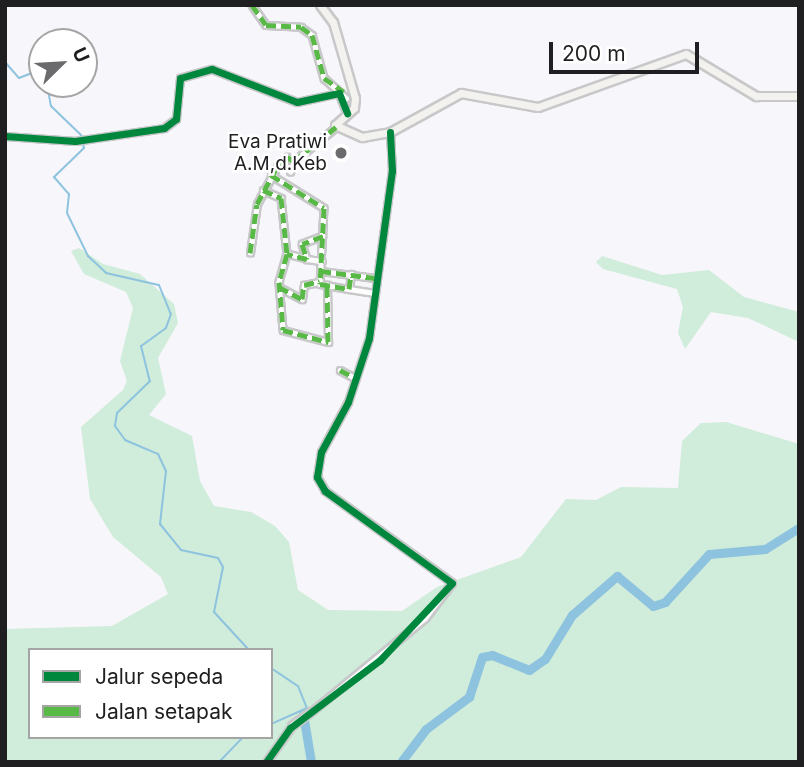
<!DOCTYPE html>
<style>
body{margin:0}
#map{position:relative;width:804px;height:767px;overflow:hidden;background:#f7f6fa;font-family:Inter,sans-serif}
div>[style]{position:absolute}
.green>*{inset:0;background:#d0ecda}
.stream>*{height:2px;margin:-1px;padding:0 1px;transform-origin:1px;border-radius:1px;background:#8dc3df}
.river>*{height:9px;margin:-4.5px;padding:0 4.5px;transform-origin:4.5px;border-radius:4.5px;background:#8dc3df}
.roads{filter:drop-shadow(2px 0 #c8c8ca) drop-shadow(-2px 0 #c8c8ca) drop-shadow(0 2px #c8c8ca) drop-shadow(0 -2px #c8c8ca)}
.minor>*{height:4.5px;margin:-2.25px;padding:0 2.25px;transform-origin:2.25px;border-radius:2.25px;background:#fefefe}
.tertiary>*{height:6px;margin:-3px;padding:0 3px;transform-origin:3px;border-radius:3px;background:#fefefe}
.secondary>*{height:7px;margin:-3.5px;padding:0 3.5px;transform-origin:3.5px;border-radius:3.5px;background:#f3f2ee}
.quiet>*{height:5px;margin-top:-2.5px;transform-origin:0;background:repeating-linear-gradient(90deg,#58b947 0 10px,transparent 0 15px)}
.cycleway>*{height:7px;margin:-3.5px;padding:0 3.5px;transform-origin:3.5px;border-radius:3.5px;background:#00873e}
.dots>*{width:19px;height:19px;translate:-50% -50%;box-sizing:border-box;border:4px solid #fff;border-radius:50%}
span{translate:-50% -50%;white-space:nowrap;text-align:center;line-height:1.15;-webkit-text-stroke:5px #fff;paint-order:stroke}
.poi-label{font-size:19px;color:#1f1f21}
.right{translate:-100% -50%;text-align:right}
.frame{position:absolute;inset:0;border:7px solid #1f1f21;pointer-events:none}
.legend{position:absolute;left:28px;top:648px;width:245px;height:91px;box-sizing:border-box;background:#fff;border:2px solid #a5a5a6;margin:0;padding:9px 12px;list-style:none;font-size:21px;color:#1f1f21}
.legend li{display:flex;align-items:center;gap:14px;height:35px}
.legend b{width:35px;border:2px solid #a5a5a6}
.north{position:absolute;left:28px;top:28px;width:70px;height:70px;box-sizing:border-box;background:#fff;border:2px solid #a5a5a6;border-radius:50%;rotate:66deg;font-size:19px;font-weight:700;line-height:28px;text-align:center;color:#1f1f21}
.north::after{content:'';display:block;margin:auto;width:24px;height:32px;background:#6b6a6d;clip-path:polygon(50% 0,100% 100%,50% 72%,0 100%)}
.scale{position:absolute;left:549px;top:42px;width:150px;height:32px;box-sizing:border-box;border:4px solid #1f1f21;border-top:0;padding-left:9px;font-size:21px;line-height:24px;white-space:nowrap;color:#1f1f21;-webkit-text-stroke:5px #fff;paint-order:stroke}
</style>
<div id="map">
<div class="green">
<i style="clip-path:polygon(evenodd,79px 248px,103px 264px,140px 274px,174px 304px,178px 323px,158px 358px,166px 394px,149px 415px,192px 436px,200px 481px,214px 506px,251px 512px,275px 526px,289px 542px,298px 590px,328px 610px,402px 611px,437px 587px,521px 557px,566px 499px,596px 500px,621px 487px,678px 488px,682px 441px,701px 423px,726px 422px,799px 444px,799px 762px,5px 762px,5px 629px,112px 626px,168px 594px,161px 577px,113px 537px,90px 499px,81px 427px,123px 390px,127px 381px,120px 361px,133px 308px,126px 292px,84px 274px,71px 251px,79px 248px,30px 650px,271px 650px,271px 737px,30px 737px,30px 650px)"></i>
<i style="clip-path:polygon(602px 256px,662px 275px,709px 270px,744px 297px,799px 312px,799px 342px,748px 318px,711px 312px,685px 349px,678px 333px,683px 307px,677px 289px,603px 269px,596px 262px)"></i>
</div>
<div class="stream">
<i style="left:5px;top:62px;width:21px;rotate:49deg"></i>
<i style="left:19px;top:78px;width:25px;rotate:-21deg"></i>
<i style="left:47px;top:84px;width:22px;rotate:80deg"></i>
<i style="left:51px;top:106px;width:42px;rotate:44deg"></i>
<i style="left:81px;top:135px;width:13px;rotate:77deg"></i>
<i style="left:84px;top:148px;width:42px;rotate:136deg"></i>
<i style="left:54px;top:177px;width:23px;rotate:49deg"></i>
<i style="left:69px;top:194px;width:19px;rotate:96deg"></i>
<i style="left:67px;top:213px;width:48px;rotate:64deg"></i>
<i style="left:88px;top:256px;width:25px;rotate:43deg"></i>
<i style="left:106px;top:273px;width:54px;rotate:12.8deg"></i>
<i style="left:159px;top:285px;width:31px;rotate:68deg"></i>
<i style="left:171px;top:314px;width:15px;rotate:110deg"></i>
<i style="left:166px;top:328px;width:31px;rotate:144deg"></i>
<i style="left:141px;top:346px;width:36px;rotate:76deg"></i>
<i style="left:150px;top:381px;width:46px;rotate:135.9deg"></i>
<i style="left:117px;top:413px;width:13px;rotate:99deg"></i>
<i style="left:115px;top:426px;width:17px;rotate:54deg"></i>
<i style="left:125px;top:440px;width:36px;rotate:23deg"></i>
<i style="left:158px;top:454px;width:19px;rotate:65deg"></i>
<i style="left:166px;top:471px;width:53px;rotate:96.5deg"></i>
<i style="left:160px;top:524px;width:33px;rotate:51deg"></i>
<i style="left:181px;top:550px;width:38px;rotate:12deg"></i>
<i style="left:218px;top:558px;width:10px;rotate:61deg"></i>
<i style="left:223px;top:567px;width:46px;rotate:101.3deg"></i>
<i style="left:214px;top:612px;width:52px;rotate:47.4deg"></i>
<i style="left:271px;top:668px;width:32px;rotate:34deg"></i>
<i style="left:298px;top:686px;width:24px;rotate:68deg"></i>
<i style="left:307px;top:708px;width:39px;rotate:156deg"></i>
<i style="left:219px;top:762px;width:35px;rotate:-46deg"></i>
</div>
<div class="river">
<i style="left:303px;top:714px;width:49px;rotate:80.5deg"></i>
<i style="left:401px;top:762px;width:41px;rotate:-52.9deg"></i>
<i style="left:426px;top:729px;width:54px;rotate:-36.7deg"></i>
<i style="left:469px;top:697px;width:42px;rotate:-72deg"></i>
<i style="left:482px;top:657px;width:10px;rotate:-11deg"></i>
<i style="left:492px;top:655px;width:40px;rotate:22deg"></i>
<i style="left:529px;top:670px;width:19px;rotate:-35deg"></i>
<i style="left:545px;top:659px;width:52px;rotate:-58.5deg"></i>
<i style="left:572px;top:615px;width:60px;rotate:-40.9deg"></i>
<i style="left:617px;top:576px;width:47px;rotate:39.8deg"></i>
<i style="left:653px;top:606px;width:13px;rotate:-18deg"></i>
<i style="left:665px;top:602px;width:65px;rotate:-47.5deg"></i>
<i style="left:709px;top:554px;width:56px;rotate:-5.1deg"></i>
<i style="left:765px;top:549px;width:40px;rotate:-32deg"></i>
</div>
<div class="roads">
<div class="minor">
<i style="left:252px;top:5px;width:24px;rotate:55deg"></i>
<i style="left:266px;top:25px;width:35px;rotate:3deg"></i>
<i style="left:301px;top:27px;width:14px;rotate:36deg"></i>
<i style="left:312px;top:35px;width:45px;rotate:74.4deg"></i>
<i style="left:324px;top:78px;width:30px;rotate:42deg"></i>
<i style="left:5px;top:136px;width:70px;rotate:4.1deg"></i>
<i style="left:75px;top:141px;width:90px;rotate:-8.3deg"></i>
<i style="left:164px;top:128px;width:15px;rotate:-37deg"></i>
<i style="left:176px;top:119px;width:41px;rotate:-84.4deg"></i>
<i style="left:180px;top:78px;width:33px;rotate:-16deg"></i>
<i style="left:212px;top:69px;width:91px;rotate:21.2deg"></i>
<i style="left:297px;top:102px;width:43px;rotate:-12.1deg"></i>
<i style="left:339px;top:93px;width:22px;rotate:68deg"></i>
<i style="left:290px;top:172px;width:12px;rotate:-70deg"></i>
<i style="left:271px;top:175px;width:62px;rotate:31.9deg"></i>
<i style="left:324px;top:208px;width:76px;rotate:93deg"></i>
<i style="left:320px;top:284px;width:29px;rotate:10deg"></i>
<i style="left:349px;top:289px;width:15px;rotate:-82deg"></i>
<i style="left:263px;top:190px;width:20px;rotate:24deg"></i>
<i style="left:281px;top:198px;width:56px;rotate:83.9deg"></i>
<i style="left:323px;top:236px;width:22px;rotate:159deg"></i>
<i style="left:302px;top:244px;width:16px;rotate:72deg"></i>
<i style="left:307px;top:259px;width:21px;rotate:-166deg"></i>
<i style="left:287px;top:254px;width:29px;rotate:106deg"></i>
<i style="left:279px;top:282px;width:48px;rotate:85.2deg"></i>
<i style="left:283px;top:330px;width:47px;rotate:14.9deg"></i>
<i style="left:328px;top:342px;width:57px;rotate:-91deg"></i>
<i style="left:250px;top:253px;width:49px;rotate:-81.9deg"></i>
<i style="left:257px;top:204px;width:44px;rotate:-61.7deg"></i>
<i style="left:278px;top:165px;width:12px;rotate:-42deg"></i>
<i style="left:287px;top:157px;width:8px;rotate:30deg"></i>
<i style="left:294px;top:161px;width:54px;rotate:-39deg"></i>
<i style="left:307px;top:259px;width:15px;rotate:8deg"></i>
<i style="left:321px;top:271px;width:54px;rotate:7.4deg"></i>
<i style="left:279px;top:287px;width:26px;rotate:28deg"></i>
<i style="left:302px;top:299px;width:14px;rotate:-82deg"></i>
<i style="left:304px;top:285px;width:15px;rotate:-11deg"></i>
<i style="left:349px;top:289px;width:24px;rotate:9deg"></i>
<i style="left:340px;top:370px;width:17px;rotate:28deg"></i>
<i style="left:311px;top:712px;width:148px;rotate:-39.5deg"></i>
<i style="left:425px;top:618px;width:44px;rotate:-52.4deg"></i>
<i style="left:452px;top:583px;width:157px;rotate:-144.1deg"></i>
<i style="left:325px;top:491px;width:16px;rotate:-120deg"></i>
<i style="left:317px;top:477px;width:25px;rotate:-81deg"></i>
<i style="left:321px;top:452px;width:57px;rotate:-61.6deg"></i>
<i style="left:348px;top:402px;width:67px;rotate:-71.8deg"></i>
<i style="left:369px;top:338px;width:169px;rotate:-82.2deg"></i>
<i style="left:392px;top:171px;width:39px;rotate:-93deg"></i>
<i style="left:266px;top:762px;width:44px;rotate:-54.2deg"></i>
</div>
<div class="tertiary">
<i style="left:292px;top:726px;width:24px;rotate:-36deg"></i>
</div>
<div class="secondary">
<i style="left:320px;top:5px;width:21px;rotate:53deg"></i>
<i style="left:333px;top:22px;width:79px;rotate:73.9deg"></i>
<i style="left:355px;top:98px;width:10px;rotate:96deg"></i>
<i style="left:354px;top:108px;width:25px;rotate:138deg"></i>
<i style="left:335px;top:125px;width:30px;rotate:24deg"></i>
<i style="left:362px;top:137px;width:28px;rotate:-10deg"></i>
<i style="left:390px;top:132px;width:81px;rotate:-28.8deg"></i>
<i style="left:461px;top:93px;width:78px;rotate:10.3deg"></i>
<i style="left:538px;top:107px;width:157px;rotate:-19.7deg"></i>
<i style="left:686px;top:54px;width:82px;rotate:31deg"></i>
<i style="left:756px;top:96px;width:43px"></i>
</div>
</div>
<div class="quiet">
<i style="left:252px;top:5px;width:24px;rotate:55deg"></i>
<i style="left:266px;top:25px;width:35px;rotate:3deg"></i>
<i style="left:301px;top:27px;width:14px;rotate:36deg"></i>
<i style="left:312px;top:35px;width:45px;rotate:74.4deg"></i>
<i style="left:324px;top:78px;width:24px;rotate:35deg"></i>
<i style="left:271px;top:175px;width:62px;rotate:31.9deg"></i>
<i style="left:324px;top:208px;width:76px;rotate:93deg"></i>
<i style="left:320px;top:284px;width:29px;rotate:10deg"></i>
<i style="left:349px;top:289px;width:15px;rotate:-82deg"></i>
<i style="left:263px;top:190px;width:20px;rotate:24deg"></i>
<i style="left:281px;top:198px;width:56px;rotate:83.9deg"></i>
<i style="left:323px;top:236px;width:22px;rotate:159deg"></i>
<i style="left:302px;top:244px;width:16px;rotate:72deg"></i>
<i style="left:307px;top:259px;width:21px;rotate:-166deg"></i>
<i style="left:287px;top:254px;width:29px;rotate:106deg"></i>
<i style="left:279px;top:282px;width:48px;rotate:85.2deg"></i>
<i style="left:283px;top:330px;width:47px;rotate:14.9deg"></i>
<i style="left:328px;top:342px;width:57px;rotate:-91deg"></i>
<i style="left:250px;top:253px;width:49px;rotate:-81.9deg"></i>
<i style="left:257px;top:204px;width:44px;rotate:-61.7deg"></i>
<i style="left:278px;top:165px;width:12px;rotate:-42deg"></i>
<i style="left:287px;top:157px;width:8px;rotate:30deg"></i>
<i style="left:294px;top:161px;width:54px;rotate:-39deg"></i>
<i style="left:321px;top:271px;width:54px;rotate:7.4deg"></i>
<i style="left:279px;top:287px;width:26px;rotate:28deg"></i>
<i style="left:302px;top:299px;width:14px;rotate:-82deg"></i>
<i style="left:304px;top:285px;width:16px;rotate:-14deg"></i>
<i style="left:340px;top:370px;width:17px;rotate:28deg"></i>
</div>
<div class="cycleway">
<i style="left:5px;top:136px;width:70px;rotate:4.1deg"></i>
<i style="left:75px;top:141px;width:90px;rotate:-8.3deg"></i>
<i style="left:164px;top:128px;width:15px;rotate:-37deg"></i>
<i style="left:176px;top:119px;width:41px;rotate:-84.4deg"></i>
<i style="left:180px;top:78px;width:33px;rotate:-16deg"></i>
<i style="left:212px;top:69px;width:91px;rotate:21.2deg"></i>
<i style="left:297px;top:102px;width:43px;rotate:-12.1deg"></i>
<i style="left:339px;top:93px;width:22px;rotate:68deg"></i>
<i style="left:266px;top:762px;width:42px;rotate:-54.8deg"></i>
<i style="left:290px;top:728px;width:113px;rotate:-37.1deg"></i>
<i style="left:380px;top:660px;width:105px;rotate:-46.9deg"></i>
<i style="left:452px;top:583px;width:157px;rotate:-144.1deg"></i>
<i style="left:325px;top:491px;width:16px;rotate:-120deg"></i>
<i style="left:317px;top:477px;width:25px;rotate:-81deg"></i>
<i style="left:321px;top:452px;width:57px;rotate:-61.6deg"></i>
<i style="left:348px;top:402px;width:67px;rotate:-71.8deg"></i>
<i style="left:369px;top:338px;width:169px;rotate:-82.2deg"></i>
<i style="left:392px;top:171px;width:39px;rotate:-93deg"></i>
</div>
<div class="dots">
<i style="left:341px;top:153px;background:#6b6a6d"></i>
</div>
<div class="poi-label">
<span class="right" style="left:327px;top:153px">Eva Pratiwi<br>A.M,d.Keb</span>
</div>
<div class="frame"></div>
<ul class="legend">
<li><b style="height:9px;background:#00873e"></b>Jalur sepeda</li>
<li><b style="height:9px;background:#58b947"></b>Jalan setapak</li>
</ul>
<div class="north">U</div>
<div class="scale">200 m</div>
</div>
